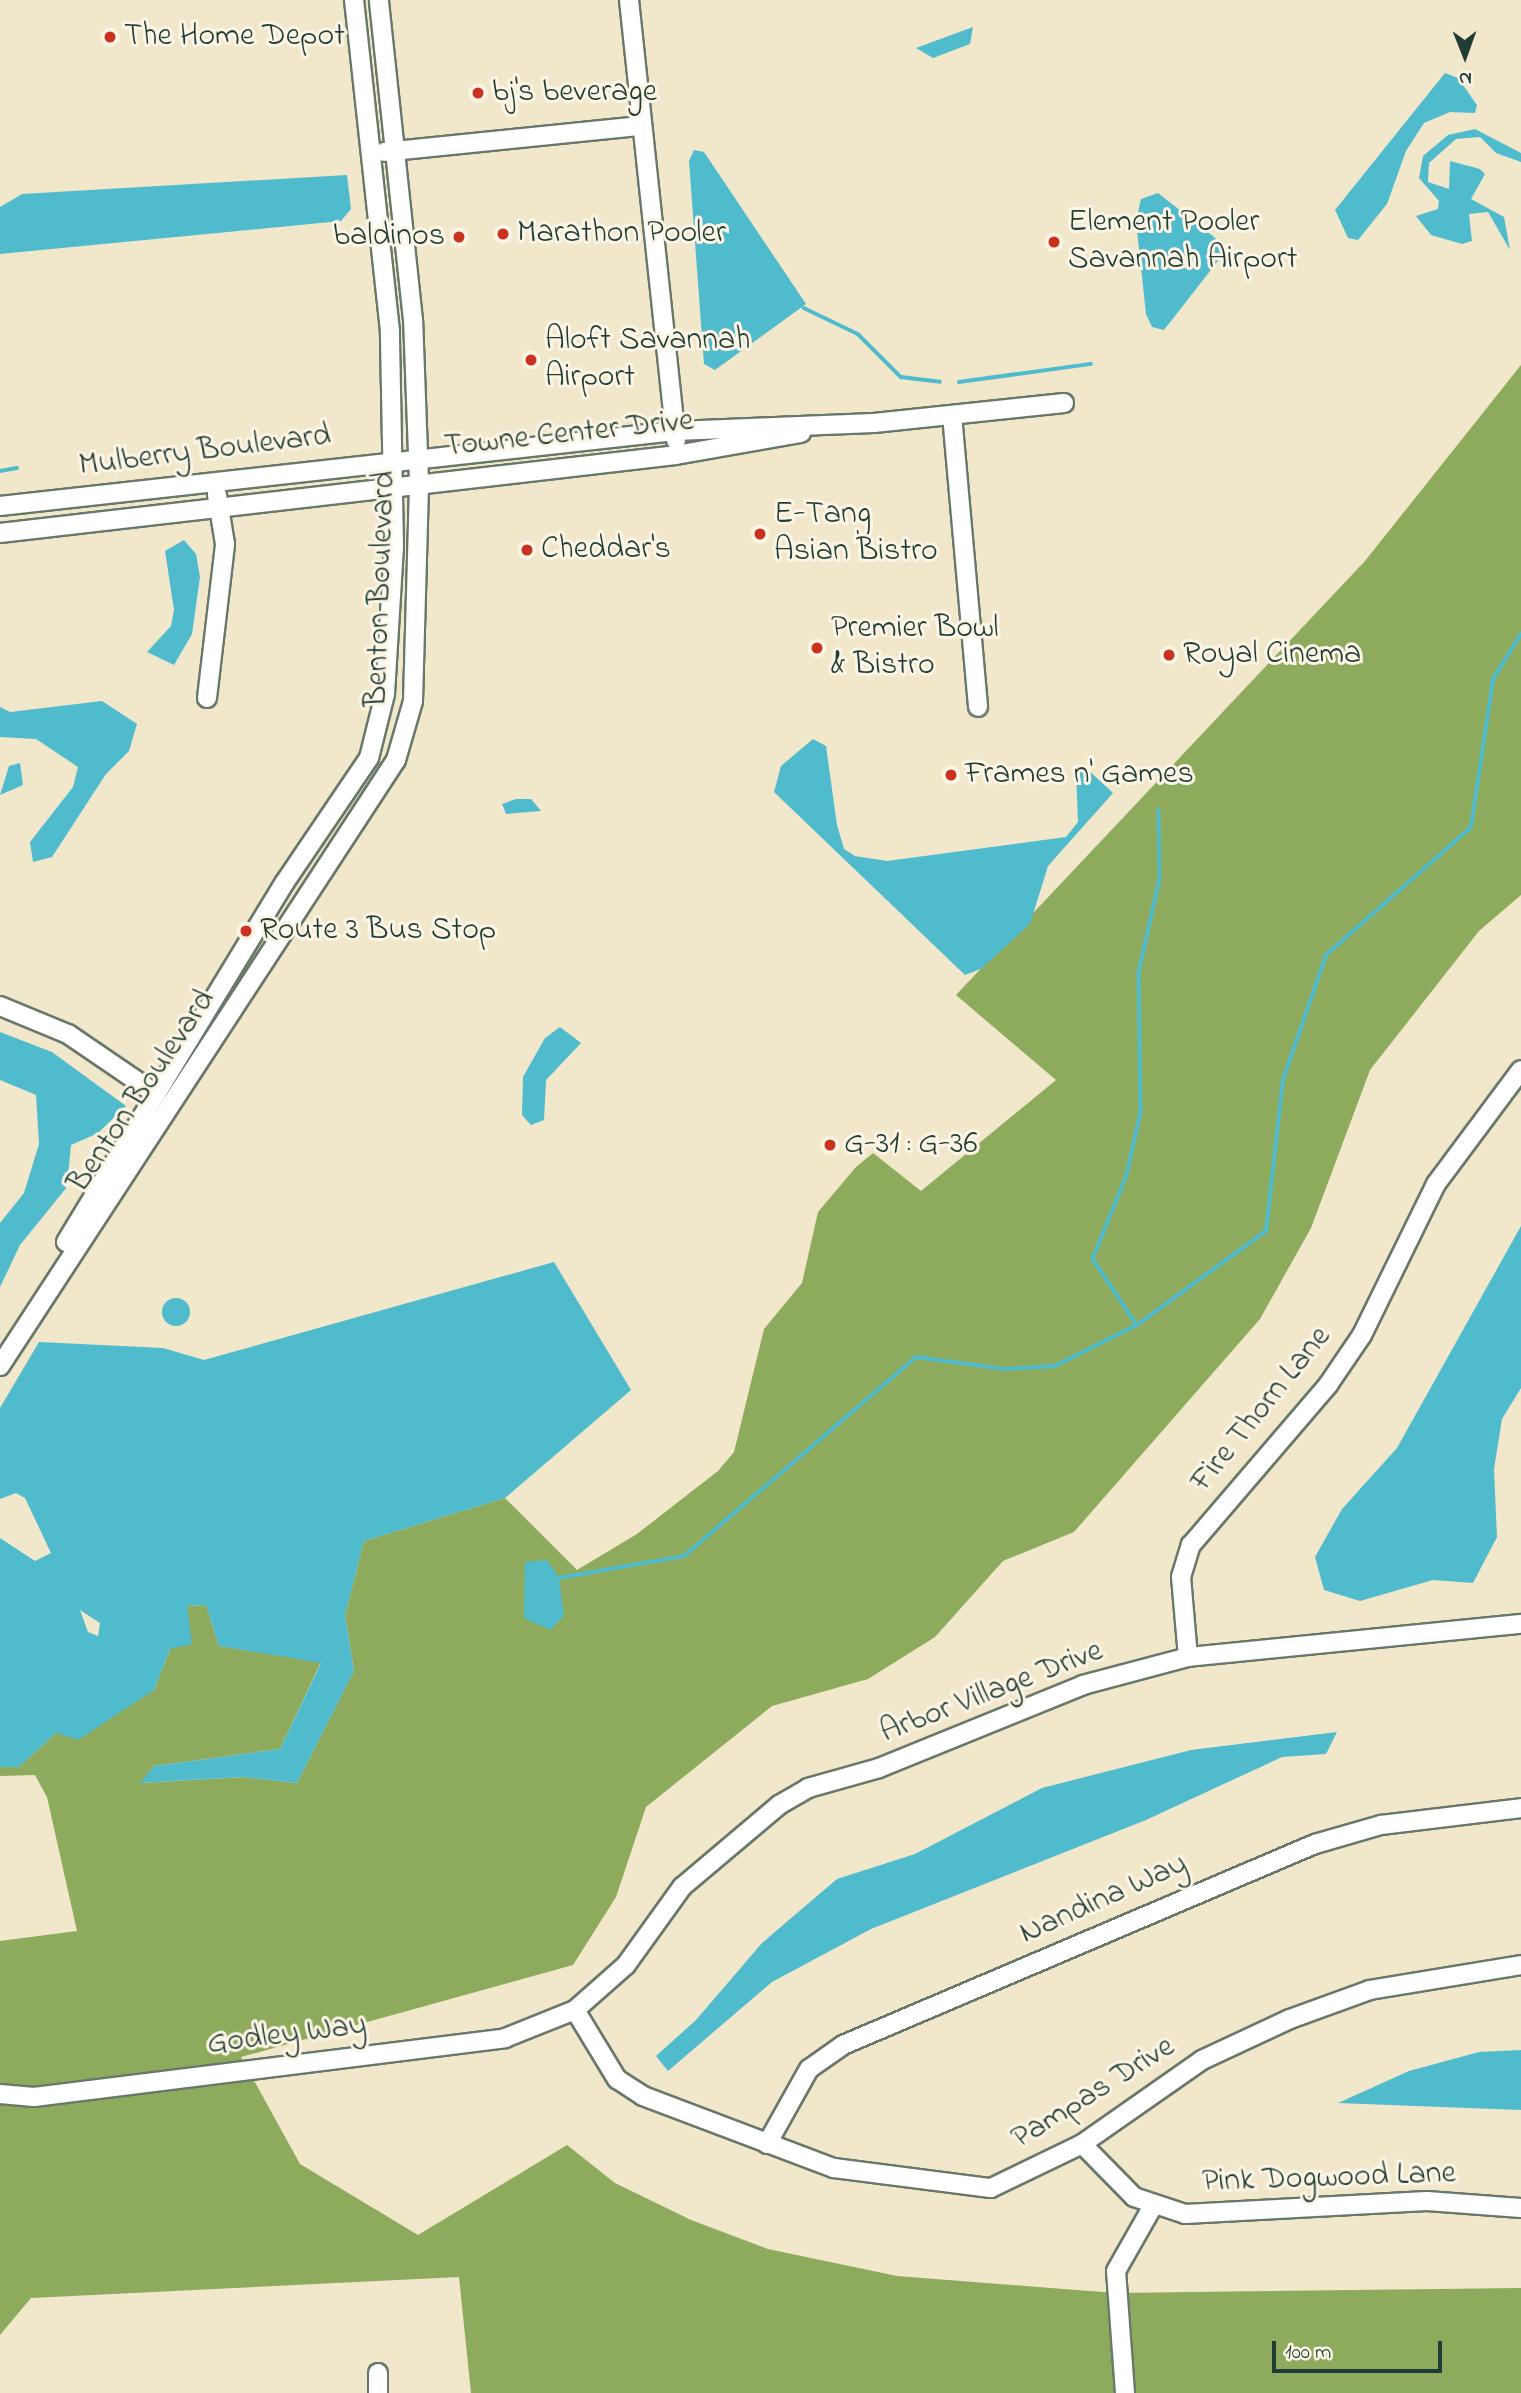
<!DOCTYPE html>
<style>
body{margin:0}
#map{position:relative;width:1521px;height:2393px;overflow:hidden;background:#f1e7cb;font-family:"Indie Flower",sans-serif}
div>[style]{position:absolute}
.forest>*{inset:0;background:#8daa5d}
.water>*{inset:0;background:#50bbcc}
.round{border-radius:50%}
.stream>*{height:3.5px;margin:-1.75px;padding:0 1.75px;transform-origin:1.75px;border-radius:1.75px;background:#50bbcc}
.roads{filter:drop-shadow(2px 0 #687869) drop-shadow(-2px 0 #687869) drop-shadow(0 2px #687869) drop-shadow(0 -2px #687869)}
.minor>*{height:18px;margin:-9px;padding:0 9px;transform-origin:9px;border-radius:9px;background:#fff}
.dots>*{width:19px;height:19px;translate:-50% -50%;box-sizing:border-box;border:4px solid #fcf5e5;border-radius:50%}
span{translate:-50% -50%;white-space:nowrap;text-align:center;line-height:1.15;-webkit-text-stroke:6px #fcf5e5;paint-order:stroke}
.poi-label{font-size:32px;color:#1f3d34}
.left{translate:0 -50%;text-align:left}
.right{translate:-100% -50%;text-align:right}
.street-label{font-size:32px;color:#1f3d34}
.north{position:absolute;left:1430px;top:21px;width:70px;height:70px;-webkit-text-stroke:5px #fcf5e5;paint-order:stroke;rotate:179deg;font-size:19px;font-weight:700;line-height:28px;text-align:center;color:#1f3d34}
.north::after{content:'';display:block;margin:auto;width:24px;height:32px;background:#1f3d34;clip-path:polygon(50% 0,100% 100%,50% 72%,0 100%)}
.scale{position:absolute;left:1272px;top:2341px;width:170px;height:32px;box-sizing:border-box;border:4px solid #1f3d34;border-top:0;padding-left:9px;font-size:21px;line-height:24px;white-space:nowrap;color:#1f3d34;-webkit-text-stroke:5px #fcf5e5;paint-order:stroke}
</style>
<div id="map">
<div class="forest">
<i style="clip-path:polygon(1521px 365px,1521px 895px,1479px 931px,1370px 1070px,1311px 1228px,1260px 1319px,1074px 1532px,1003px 1561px,935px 1637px,868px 1679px,772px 1706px,646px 1807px,616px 1897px,573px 1965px,241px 2057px,300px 2164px,418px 2235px,567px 2145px,615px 2183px,691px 2220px,768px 2249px,897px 2276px,1115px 2293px,1521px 2288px,1521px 2393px,471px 2393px,459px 2277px,31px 2298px,0 2335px,0 1941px,77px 1931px,47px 1797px,35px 1775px,0 1776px,0 1767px,19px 1767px,56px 1733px,154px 1690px,187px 1606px,206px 1605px,219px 1646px,321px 1662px,280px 1749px,154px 1766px,141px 1783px,243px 1777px,297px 1783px,354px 1671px,345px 1615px,364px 1541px,505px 1498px,577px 1570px,637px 1534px,718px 1471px,734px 1452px,764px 1329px,802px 1283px,818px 1212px,856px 1167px,873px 1153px,921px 1191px,1056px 1080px,956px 995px,1365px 561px)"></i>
</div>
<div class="water">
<i style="clip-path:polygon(973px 27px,970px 44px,933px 58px,916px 48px)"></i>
<i style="clip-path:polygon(1445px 73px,1458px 78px,1477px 105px,1475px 113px,1450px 112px,1424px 123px,1406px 151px,1387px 204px,1358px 240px,1348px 238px,1335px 210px)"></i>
<i style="clip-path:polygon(1475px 129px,1521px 153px,1521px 162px,1496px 153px,1480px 137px,1456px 139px,1429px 163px,1428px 182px,1449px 189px,1450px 161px,1480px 169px,1485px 174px,1471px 199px,1504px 217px,1510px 250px,1488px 212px,1469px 214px,1472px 241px,1462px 244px,1431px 235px,1416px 216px,1438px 209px,1439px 201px,1419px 178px,1423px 156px,1448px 135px)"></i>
<i style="clip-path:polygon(694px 150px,704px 152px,806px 304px,715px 370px,704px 364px,689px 161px)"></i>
<i style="clip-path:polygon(347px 175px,351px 209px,341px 221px,0 254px,0 207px,22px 194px)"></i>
<i style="clip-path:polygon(1158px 193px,1228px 248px,1164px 330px,1152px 327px,1146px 314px,1136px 221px,1141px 199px)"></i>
<i style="clip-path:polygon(184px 540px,196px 554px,200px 577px,192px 634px,174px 665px,147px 652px,171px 626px,174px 610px,165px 551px)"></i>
<i style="clip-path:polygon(102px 701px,137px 724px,129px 751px,106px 774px,52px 857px,33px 862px,30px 842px,73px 787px,78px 767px,36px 739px,0 737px,0 707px,10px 712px)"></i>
<i style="clip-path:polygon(813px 739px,826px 746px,837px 825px,844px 849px,855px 856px,887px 861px,1066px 837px,1078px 822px,1076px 772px,1085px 767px,1113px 793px,1048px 866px,1030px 924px,981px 969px,965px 975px,774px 792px,781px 766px)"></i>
<i style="clip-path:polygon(20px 763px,23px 785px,0 795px,9px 766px)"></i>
<i style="clip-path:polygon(516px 799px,531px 799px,541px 811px,506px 814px,502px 804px)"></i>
<i style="clip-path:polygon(560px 1027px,581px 1043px,546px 1080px,544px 1120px,531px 1125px,522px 1115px,523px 1077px,545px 1038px)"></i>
<i style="clip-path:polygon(0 1032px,52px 1052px,126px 1106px,98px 1133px,71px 1145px,67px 1187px,20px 1245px,0 1287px,0 1223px,24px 1193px,39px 1144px,36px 1095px,0 1080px)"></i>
<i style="clip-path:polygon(1521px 1226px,1521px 1388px,1502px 1419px,1494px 1469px,1497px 1537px,1473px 1583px,1433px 1580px,1360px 1601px,1324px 1590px,1315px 1557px,1342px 1509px,1397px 1448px)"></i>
<i style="clip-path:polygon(evenodd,554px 1262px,631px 1390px,505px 1498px,364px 1541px,345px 1615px,354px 1671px,297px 1783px,243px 1777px,140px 1783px,154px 1766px,280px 1749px,321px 1663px,219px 1646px,206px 1605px,187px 1606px,192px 1644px,170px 1649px,154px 1690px,78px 1740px,56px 1733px,19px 1767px,0 1767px,0 1538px,35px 1561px,51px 1553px,25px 1498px,16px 1493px,0 1499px,0 1408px,39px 1342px,163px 1348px,204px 1360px,554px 1262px,80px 1610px,100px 1623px,98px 1636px,88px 1632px,80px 1610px)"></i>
<i class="round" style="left:162px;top:1298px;width:28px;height:28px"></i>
<i style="clip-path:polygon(547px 1560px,559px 1578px,564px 1616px,550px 1630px,524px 1618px,525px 1562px)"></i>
<i style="clip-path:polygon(1337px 1732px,1326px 1754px,1282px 1757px,1146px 1820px,871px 1929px,772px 1982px,668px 2071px,656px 2056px,696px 2020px,762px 1943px,837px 1879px,915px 1854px,1042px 1788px,1191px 1750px)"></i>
<i style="clip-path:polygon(1521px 2050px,1521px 2110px,1338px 2103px,1409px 2071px,1479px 2052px)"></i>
</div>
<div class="stream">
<i style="left:804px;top:308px;width:60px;rotate:25.7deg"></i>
<i style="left:858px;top:334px;width:61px;rotate:45deg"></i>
<i style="left:901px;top:377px;width:39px;rotate:7deg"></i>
<i style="left:959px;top:382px;width:133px;rotate:-7.8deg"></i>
<i style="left:0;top:471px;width:17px;rotate:-10deg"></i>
<i style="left:1159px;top:810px;width:69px;rotate:89.2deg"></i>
<i style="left:1160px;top:879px;width:96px;rotate:102.6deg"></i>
<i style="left:1139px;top:973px;width:139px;rotate:89.2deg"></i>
<i style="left:1141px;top:1112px;width:65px;rotate:102.5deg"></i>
<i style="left:1127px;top:1175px;width:91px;rotate:112deg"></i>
<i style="left:1093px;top:1259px;width:79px;rotate:56.3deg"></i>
<i style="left:1137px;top:1325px;width:160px;rotate:-36.1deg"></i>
<i style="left:1266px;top:1231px;width:152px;rotate:-83.6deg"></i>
<i style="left:1283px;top:1080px;width:132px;rotate:-71deg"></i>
<i style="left:1326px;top:955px;width:193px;rotate:-41.4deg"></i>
<i style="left:1471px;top:827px;width:150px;rotate:-81.5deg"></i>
<i style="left:1493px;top:679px;width:53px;rotate:-58.1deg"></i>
<i style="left:559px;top:1578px;width:127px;rotate:-10deg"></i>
<i style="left:684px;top:1556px;width:306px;rotate:-40.6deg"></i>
<i style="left:916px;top:1357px;width:90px;rotate:7.7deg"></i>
<i style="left:1005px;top:1369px;width:50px;rotate:-3.4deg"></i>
<i style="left:1055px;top:1366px;width:92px;rotate:-26.6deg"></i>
</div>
<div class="roads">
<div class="minor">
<i style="left:629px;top:0;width:443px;rotate:83.9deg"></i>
<i style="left:384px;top:152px;width:259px;rotate:-5.8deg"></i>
<i style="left:952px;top:415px;width:293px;rotate:84.9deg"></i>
<i style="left:0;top:506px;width:679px;rotate:-6.34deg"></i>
<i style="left:675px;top:431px;width:199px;rotate:-2.3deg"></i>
<i style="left:874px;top:423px;width:191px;rotate:-6deg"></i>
<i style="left:0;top:533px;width:680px;rotate:-6.58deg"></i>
<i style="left:676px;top:455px;width:127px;rotate:-10deg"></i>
<i style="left:207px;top:698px;width:155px;rotate:-83.3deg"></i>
<i style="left:225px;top:544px;width:50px;rotate:-99.3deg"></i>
<i style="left:0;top:1006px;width:74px;rotate:22.4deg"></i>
<i style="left:68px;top:1034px;width:107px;rotate:34.3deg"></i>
<i style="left:66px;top:1242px;width:421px;rotate:-58.7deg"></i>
<i style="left:285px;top:882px;width:150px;rotate:-55.9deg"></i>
<i style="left:369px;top:758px;width:66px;rotate:-76deg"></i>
<i style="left:385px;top:694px;width:147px;rotate:-86.5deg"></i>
<i style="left:394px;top:547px;width:216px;rotate:-91.1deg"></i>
<i style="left:390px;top:331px;width:333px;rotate:-96.2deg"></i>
<i style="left:0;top:1366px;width:724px;rotate:-56.84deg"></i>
<i style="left:396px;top:760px;width:61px;rotate:-73.9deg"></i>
<i style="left:413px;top:701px;width:220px;rotate:-88.4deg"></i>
<i style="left:419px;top:481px;width:161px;rotate:-92.1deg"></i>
<i style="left:413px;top:320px;width:322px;rotate:-96.1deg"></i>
<i style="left:1188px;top:1657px;width:80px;rotate:-95deg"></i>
<i style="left:1181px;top:1577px;width:34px;rotate:-73deg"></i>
<i style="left:1191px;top:1545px;width:211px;rotate:-49.4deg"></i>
<i style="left:1328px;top:1385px;width:60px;rotate:-55.8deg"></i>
<i style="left:1362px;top:1335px;width:168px;rotate:-63.9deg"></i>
<i style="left:1436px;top:1184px;width:142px;rotate:-53.3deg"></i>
<i style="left:575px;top:2010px;width:81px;rotate:58.7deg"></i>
<i style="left:617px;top:2079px;width:31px;rotate:33deg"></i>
<i style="left:643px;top:2096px;width:204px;rotate:20.7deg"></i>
<i style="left:834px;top:2168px;width:158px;rotate:7.3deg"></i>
<i style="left:991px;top:2188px;width:101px;rotate:-25.8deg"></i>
<i style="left:1082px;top:2144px;width:146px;rotate:-35deg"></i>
<i style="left:1202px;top:2060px;width:97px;rotate:-25deg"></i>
<i style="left:1290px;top:2019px;width:85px;rotate:-19.9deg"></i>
<i style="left:1370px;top:1990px;width:153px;rotate:-9.4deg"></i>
<i style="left:0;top:2094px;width:34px;rotate:5deg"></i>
<i style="left:34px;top:2097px;width:475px;rotate:-7.1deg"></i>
<i style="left:505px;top:2038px;width:75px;rotate:-21.8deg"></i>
<i style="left:575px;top:2010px;width:68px;rotate:-41.4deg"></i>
<i style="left:626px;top:1965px;width:96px;rotate:-54.3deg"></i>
<i style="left:682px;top:1887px;width:127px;rotate:-40.2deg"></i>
<i style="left:779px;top:1805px;width:34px;rotate:-30deg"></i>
<i style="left:808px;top:1788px;width:74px;rotate:-15.7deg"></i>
<i style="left:879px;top:1768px;width:220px;rotate:-22.1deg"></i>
<i style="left:1083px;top:1685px;width:109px;rotate:-14.9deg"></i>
<i style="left:1188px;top:1657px;width:335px;rotate:-5.7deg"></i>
<i style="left:767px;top:2144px;width:86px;rotate:-60.8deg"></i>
<i style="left:809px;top:2069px;width:42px;rotate:-35.2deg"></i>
<i style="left:843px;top:2045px;width:513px;rotate:-23.07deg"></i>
<i style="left:1315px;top:1844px;width:69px;rotate:-16.1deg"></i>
<i style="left:1381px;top:1825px;width:141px;rotate:-6.9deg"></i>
<i style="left:1082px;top:2144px;width:74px;rotate:45.5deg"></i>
<i style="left:1134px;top:2197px;width:54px;rotate:18.4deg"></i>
<i style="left:1185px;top:2214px;width:242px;rotate:-3.1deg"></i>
<i style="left:1427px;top:2201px;width:94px;rotate:4.3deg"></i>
<i style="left:378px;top:2373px;width:20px;rotate:90deg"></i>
<i style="left:1125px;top:2393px;width:122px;rotate:-94.2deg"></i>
<i style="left:1116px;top:2271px;width:75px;rotate:-60.4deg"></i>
</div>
</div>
<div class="dots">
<i style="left:110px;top:37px;background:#c8321e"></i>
<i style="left:478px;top:93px;background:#c8321e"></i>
<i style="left:503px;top:234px;background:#c8321e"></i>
<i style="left:459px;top:237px;background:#c8321e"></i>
<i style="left:1054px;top:242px;background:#c8321e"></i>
<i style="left:531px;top:360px;background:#c8321e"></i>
<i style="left:760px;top:534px;background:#c8321e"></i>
<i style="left:527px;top:550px;background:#c8321e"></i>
<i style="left:817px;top:648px;background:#c8321e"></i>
<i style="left:1169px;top:655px;background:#c8321e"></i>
<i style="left:951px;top:775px;background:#c8321e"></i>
<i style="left:246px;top:931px;background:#c8321e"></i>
<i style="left:830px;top:1145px;background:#c8321e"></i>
</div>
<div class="poi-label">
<span class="left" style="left:124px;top:37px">The Home Depot</span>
<span class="left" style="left:492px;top:93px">bj's beverage</span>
<span class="left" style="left:1068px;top:242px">Element Pooler<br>Savannah Airport</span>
<span class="left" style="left:517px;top:234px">Marathon Pooler</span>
<span class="right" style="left:445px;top:237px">baldinos</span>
<span class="left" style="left:545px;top:360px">Aloft Savannah<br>Airport</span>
<span class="left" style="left:774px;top:534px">E-Tang<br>Asian Bistro</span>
<span class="left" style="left:541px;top:550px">Cheddar's</span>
<span class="left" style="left:831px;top:648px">Premier Bowl<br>&amp; Bistro</span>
<span class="left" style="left:1183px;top:655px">Royal Cinema</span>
<span class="left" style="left:965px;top:775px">Frames n' Games</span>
<span class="left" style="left:260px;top:931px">Route 3 Bus Stop</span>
<span class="left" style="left:844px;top:1145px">G-31 : G-36</span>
</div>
<div class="street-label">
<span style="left:569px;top:435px;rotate:-6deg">Towne Center Drive</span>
<span style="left:205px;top:452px;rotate:-7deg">Mulberry Boulevard</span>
<span style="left:382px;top:589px;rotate:-88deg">Benton Boulevard</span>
<span style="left:143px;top:1092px;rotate:-56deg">Benton Boulevard</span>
<span style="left:1262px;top:1410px;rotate:-51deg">Fire Thorn Lane</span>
<span style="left:992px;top:1693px;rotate:-21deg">Arbor Village Drive</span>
<span style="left:1104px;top:1900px;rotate:-24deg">Nandina Way</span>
<span style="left:287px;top:2036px;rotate:-7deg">Godley Way</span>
<span style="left:1094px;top:2094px;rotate:-32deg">Pampas Drive</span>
<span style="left:1329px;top:2179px;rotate:-2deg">Pink Dogwood Lane</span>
</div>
<div class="north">N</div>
<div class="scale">100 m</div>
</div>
